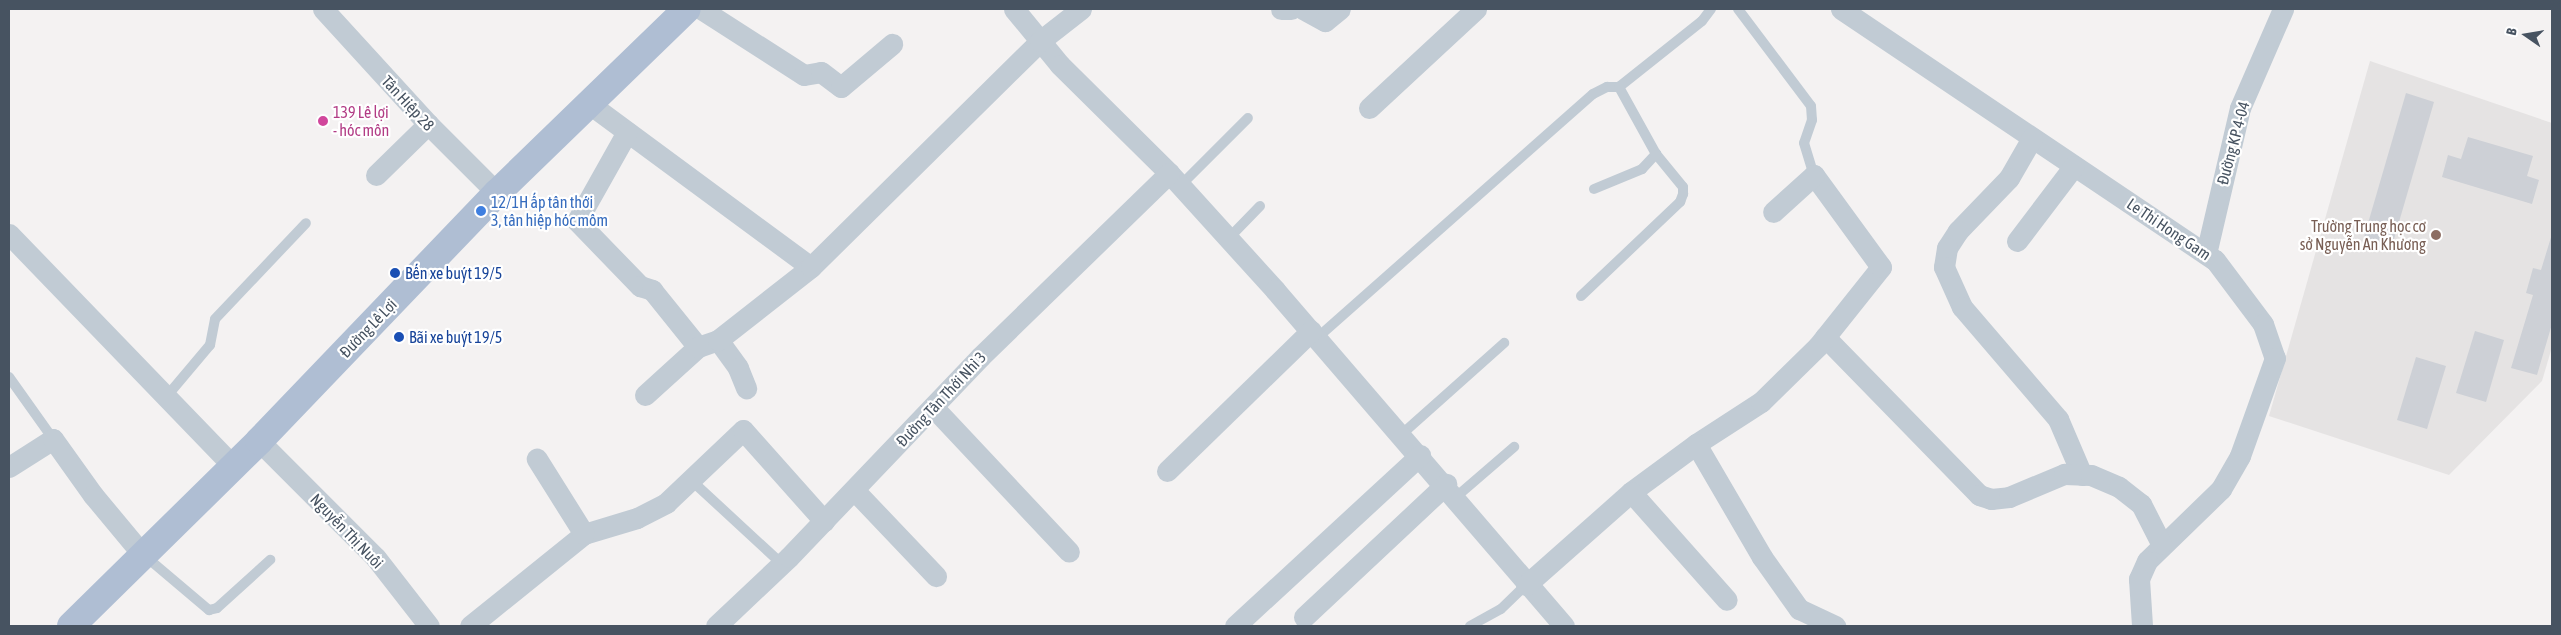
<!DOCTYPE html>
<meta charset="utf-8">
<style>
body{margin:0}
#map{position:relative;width:2561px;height:635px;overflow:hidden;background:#f4f2f2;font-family:"Asap Condensed",sans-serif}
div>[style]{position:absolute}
.education>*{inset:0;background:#e5e3e3}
.building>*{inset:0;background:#cdd0d6}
.lane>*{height:10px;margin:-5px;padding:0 5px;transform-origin:5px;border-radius:5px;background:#c1cbd4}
.street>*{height:21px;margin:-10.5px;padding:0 10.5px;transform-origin:10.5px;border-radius:10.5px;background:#c1cbd4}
.primary>*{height:28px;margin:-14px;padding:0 14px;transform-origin:14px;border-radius:14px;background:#afbed3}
.dots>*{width:14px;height:14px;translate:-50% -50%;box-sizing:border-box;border:2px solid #fff;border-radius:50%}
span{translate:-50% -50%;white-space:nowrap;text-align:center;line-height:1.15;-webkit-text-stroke:4.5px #fff;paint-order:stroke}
.street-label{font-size:16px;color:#475361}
.hotel-label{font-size:16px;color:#b23c85}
.left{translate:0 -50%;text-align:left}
.shop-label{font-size:16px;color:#366cbe}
.education-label{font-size:16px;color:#785e54}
.right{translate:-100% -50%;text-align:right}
.transit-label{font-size:16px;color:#164399}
.frame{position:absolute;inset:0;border:10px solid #475361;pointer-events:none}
.north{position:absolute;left:2501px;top:10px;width:50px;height:50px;-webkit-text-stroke:4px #fff;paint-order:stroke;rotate:283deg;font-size:14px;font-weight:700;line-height:20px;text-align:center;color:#475361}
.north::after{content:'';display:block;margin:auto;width:18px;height:22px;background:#475361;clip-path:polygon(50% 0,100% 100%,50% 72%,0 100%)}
</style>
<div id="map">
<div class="education">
<i style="clip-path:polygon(2370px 61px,2552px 123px,2552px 347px,2542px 381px,2449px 475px,2269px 416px)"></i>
</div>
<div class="building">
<i style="clip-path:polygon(2406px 93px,2434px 102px,2392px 246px,2364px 237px)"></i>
<i style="clip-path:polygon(2468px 137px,2533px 156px,2527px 176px,2539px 180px,2532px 204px,2442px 177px,2448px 155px,2461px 159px)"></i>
<i style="clip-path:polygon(2552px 234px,2552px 324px,2537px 375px,2511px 368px,2533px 295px,2526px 293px,2533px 268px,2541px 270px)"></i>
<i style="clip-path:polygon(2475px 331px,2504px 340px,2486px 402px,2456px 393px)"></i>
<i style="clip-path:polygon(2416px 357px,2446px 366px,2427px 429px,2397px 420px)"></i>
</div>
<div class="lane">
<i style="left:1738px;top:9px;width:121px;rotate:53deg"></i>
<i style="left:1811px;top:106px;width:14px;rotate:86deg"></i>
<i style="left:1812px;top:120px;width:24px;rotate:109deg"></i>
<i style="left:1804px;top:143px;width:34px;rotate:73deg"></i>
<i style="left:1180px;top:186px;width:96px;rotate:-45deg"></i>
<i style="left:1594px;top:189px;width:52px;rotate:-22.6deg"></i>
<i style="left:1642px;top:169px;width:21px;rotate:-47deg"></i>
<i style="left:1228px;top:239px;width:46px;rotate:-45.9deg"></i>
<i style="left:1581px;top:296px;width:137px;rotate:-43.5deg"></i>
<i style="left:1680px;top:202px;width:9px;rotate:-69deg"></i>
<i style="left:1683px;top:194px;width:7px;rotate:-90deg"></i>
<i style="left:1683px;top:187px;width:43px;rotate:-129.3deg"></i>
<i style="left:1656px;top:154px;width:77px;rotate:-118.9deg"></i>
<i style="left:1317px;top:338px;width:368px;rotate:-41.5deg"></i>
<i style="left:1593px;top:94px;width:16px;rotate:-27deg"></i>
<i style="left:1607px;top:87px;width:12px"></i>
<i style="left:1619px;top:87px;width:106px;rotate:-38.5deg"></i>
<i style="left:1702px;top:21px;width:15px;rotate:-53deg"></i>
<i style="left:9px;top:377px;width:76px;rotate:54.6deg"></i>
<i style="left:167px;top:396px;width:67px;rotate:-49.9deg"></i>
<i style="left:210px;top:345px;width:26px;rotate:-79deg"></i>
<i style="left:215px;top:319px;width:132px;rotate:-46.5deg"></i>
<i style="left:1402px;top:434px;width:137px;rotate:-41.7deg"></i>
<i style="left:692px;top:481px;width:122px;rotate:42.7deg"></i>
<i style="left:1456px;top:497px;width:77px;rotate:-40.8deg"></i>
<i style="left:145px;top:556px;width:84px;rotate:40.2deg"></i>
<i style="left:209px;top:610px;width:8px;rotate:-14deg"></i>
<i style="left:217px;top:608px;width:72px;rotate:-42.2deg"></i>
<i style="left:1470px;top:626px;width:35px;rotate:-29deg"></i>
<i style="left:1501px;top:609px;width:35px;rotate:-44deg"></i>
</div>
<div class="street">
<i style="left:323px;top:9px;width:156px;rotate:47.6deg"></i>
<i style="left:428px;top:124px;width:98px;rotate:45deg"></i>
<i style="left:701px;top:9px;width:122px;rotate:32.7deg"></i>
<i style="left:804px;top:75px;width:17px;rotate:-10deg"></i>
<i style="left:821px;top:72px;width:25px;rotate:37deg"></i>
<i style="left:841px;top:87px;width:67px;rotate:-40.1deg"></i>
<i style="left:1014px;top:9px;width:72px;rotate:50.6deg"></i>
<i style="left:1060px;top:65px;width:153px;rotate:44.7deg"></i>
<i style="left:1169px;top:173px;width:158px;rotate:47.8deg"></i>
<i style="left:1275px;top:290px;width:443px;rotate:49.3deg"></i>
<i style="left:1281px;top:9px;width:10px"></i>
<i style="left:1303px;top:9px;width:25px;rotate:29deg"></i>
<i style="left:1325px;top:21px;width:19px;rotate:-39deg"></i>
<i style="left:1841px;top:9px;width:450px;rotate:33.9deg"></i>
<i style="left:2215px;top:260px;width:80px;rotate:53.1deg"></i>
<i style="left:2263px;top:324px;width:36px;rotate:71deg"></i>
<i style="left:2275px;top:358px;width:104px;rotate:109.7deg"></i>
<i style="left:2240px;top:456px;width:38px;rotate:120deg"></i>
<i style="left:2221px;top:489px;width:103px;rotate:135.8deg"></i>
<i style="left:2147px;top:561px;width:20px;rotate:114deg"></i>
<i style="left:2139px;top:579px;width:47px;rotate:86.3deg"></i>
<i style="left:591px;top:105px;width:273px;rotate:36.4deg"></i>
<i style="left:1369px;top:108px;width:146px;rotate:-42.8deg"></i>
<i style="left:627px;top:132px;width:102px;rotate:119.3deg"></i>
<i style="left:577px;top:221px;width:91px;rotate:45.9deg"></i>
<i style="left:640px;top:286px;width:13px;rotate:18deg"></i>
<i style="left:652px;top:290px;width:73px;rotate:51.1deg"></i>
<i style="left:2032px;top:138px;width:46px;rotate:119.9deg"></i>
<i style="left:2009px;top:178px;width:74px;rotate:133.9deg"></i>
<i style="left:1958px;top:231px;width:20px;rotate:123deg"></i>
<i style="left:1947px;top:248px;width:19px;rotate:99deg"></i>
<i style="left:1944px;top:267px;width:44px;rotate:65.8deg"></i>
<i style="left:1962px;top:307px;width:148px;rotate:49.4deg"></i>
<i style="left:2058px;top:419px;width:61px;rotate:66.8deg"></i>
<i style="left:376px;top:175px;width:73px;rotate:-44.4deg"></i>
<i style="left:9px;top:234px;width:322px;rotate:46deg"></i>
<i style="left:2017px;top:241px;width:94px;rotate:-52.8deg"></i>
<i style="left:2206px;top:254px;width:150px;rotate:-76.9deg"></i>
<i style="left:2240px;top:108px;width:108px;rotate:-66.5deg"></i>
<i style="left:1825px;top:337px;width:221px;rotate:45.7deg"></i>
<i style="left:1979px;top:495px;width:13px;rotate:18deg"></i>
<i style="left:1991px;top:499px;width:18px;rotate:-6deg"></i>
<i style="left:2009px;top:497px;width:60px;rotate:-22.7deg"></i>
<i style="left:2064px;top:474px;width:27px;rotate:2deg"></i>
<i style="left:2091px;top:475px;width:30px;rotate:23deg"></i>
<i style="left:2119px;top:487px;width:28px;rotate:38deg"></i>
<i style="left:2141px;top:504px;width:44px;rotate:62.9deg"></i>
<i style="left:718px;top:340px;width:34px;rotate:54deg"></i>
<i style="left:738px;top:368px;width:22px;rotate:68deg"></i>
<i style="left:645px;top:395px;width:72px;rotate:-42.2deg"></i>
<i style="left:698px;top:347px;width:21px;rotate:-19deg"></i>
<i style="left:718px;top:340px;width:118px;rotate:-38.1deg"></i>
<i style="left:811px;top:267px;width:322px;rotate:-44.6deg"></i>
<i style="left:1040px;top:41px;width:52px;rotate:-38deg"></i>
<i style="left:934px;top:408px;width:197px;rotate:46.8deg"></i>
<i style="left:259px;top:441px;width:165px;rotate:45deg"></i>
<i style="left:376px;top:558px;width:86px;rotate:52.1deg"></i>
<i style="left:1696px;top:444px;width:77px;rotate:-32.9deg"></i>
<i style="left:1761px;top:402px;width:80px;rotate:-44.5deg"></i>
<i style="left:1818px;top:346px;width:101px;rotate:-51.4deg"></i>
<i style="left:1881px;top:267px;width:114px;rotate:-126.1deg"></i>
<i style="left:1814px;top:175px;width:55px;rotate:137.9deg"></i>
<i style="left:9px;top:467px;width:52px;rotate:-32.5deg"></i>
<i style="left:53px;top:439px;width:69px;rotate:54.5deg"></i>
<i style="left:93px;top:495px;width:78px;rotate:50.2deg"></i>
<i style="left:1167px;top:471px;width:201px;rotate:-44.2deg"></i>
<i style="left:854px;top:490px;width:119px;rotate:46.4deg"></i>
<i style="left:1631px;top:492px;width:81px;rotate:-36.4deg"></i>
<i style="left:1696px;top:444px;width:131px;rotate:59.7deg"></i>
<i style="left:1762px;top:557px;width:64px;rotate:54.6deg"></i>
<i style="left:1799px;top:609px;width:40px;rotate:25deg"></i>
<i style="left:584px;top:534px;width:55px;rotate:-16.8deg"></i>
<i style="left:637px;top:518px;width:33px;rotate:-27deg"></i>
<i style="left:666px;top:503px;width:106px;rotate:-43.5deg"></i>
<i style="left:743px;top:430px;width:122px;rotate:48.3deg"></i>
<i style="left:1526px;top:585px;width:140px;rotate:-41.5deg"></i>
<i style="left:1631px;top:492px;width:144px;rotate:48.4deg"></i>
<i style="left:1304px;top:617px;width:195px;rotate:-43.1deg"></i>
<i style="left:470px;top:626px;width:146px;rotate:-38.9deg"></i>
<i style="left:584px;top:534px;width:89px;rotate:-122.1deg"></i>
<i style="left:716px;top:626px;width:100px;rotate:-43.4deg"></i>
<i style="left:789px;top:557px;width:277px;rotate:-46.3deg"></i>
<i style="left:980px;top:357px;width:264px;rotate:-44.2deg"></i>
<i style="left:1235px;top:626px;width:252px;rotate:-42.7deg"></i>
</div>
<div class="primary">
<i style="left:71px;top:626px;width:264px;rotate:-44.5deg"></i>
<i style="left:259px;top:441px;width:344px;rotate:-46.2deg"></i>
<i style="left:497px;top:193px;width:264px;rotate:-44.1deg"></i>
</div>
<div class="dots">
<i style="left:323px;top:121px;background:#d1479c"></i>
<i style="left:481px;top:211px;background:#3f7fe0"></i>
<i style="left:2436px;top:235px;background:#8d6e63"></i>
<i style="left:395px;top:273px;background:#1a4fb4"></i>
<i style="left:399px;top:337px;background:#1a4fb4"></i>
</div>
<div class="street-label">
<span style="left:408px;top:103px;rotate:47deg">Tân Hiệp 28</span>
<span style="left:2233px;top:143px;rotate:-75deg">Đường KP 4-04</span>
<span style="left:2169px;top:229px;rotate:34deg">Le Thi Hong Gam</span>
<span style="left:368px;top:328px;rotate:-46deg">Đường Lê Lợi</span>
<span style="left:941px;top:399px;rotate:-47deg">Đường Tân Thới Nhì 3</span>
<span style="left:347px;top:531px;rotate:46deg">Nguyễn Thị Nuôi</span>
</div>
<div class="hotel-label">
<span class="left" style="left:333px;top:121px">139 Lê lợi<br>- hóc môn</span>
</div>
<div class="shop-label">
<span class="left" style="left:491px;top:211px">12/1H ấp tân thới<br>3, tân hiệp hóc môm</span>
</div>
<div class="education-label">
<span class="right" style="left:2426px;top:235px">Trường Trung học cơ<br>sở Nguyễn An Khương</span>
</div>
<div class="transit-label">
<span class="left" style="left:405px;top:273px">Bến xe buýt 19/5</span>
<span class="left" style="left:409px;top:337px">Bãi xe buýt 19/5</span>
</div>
<div class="frame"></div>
<div class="north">B</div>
</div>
